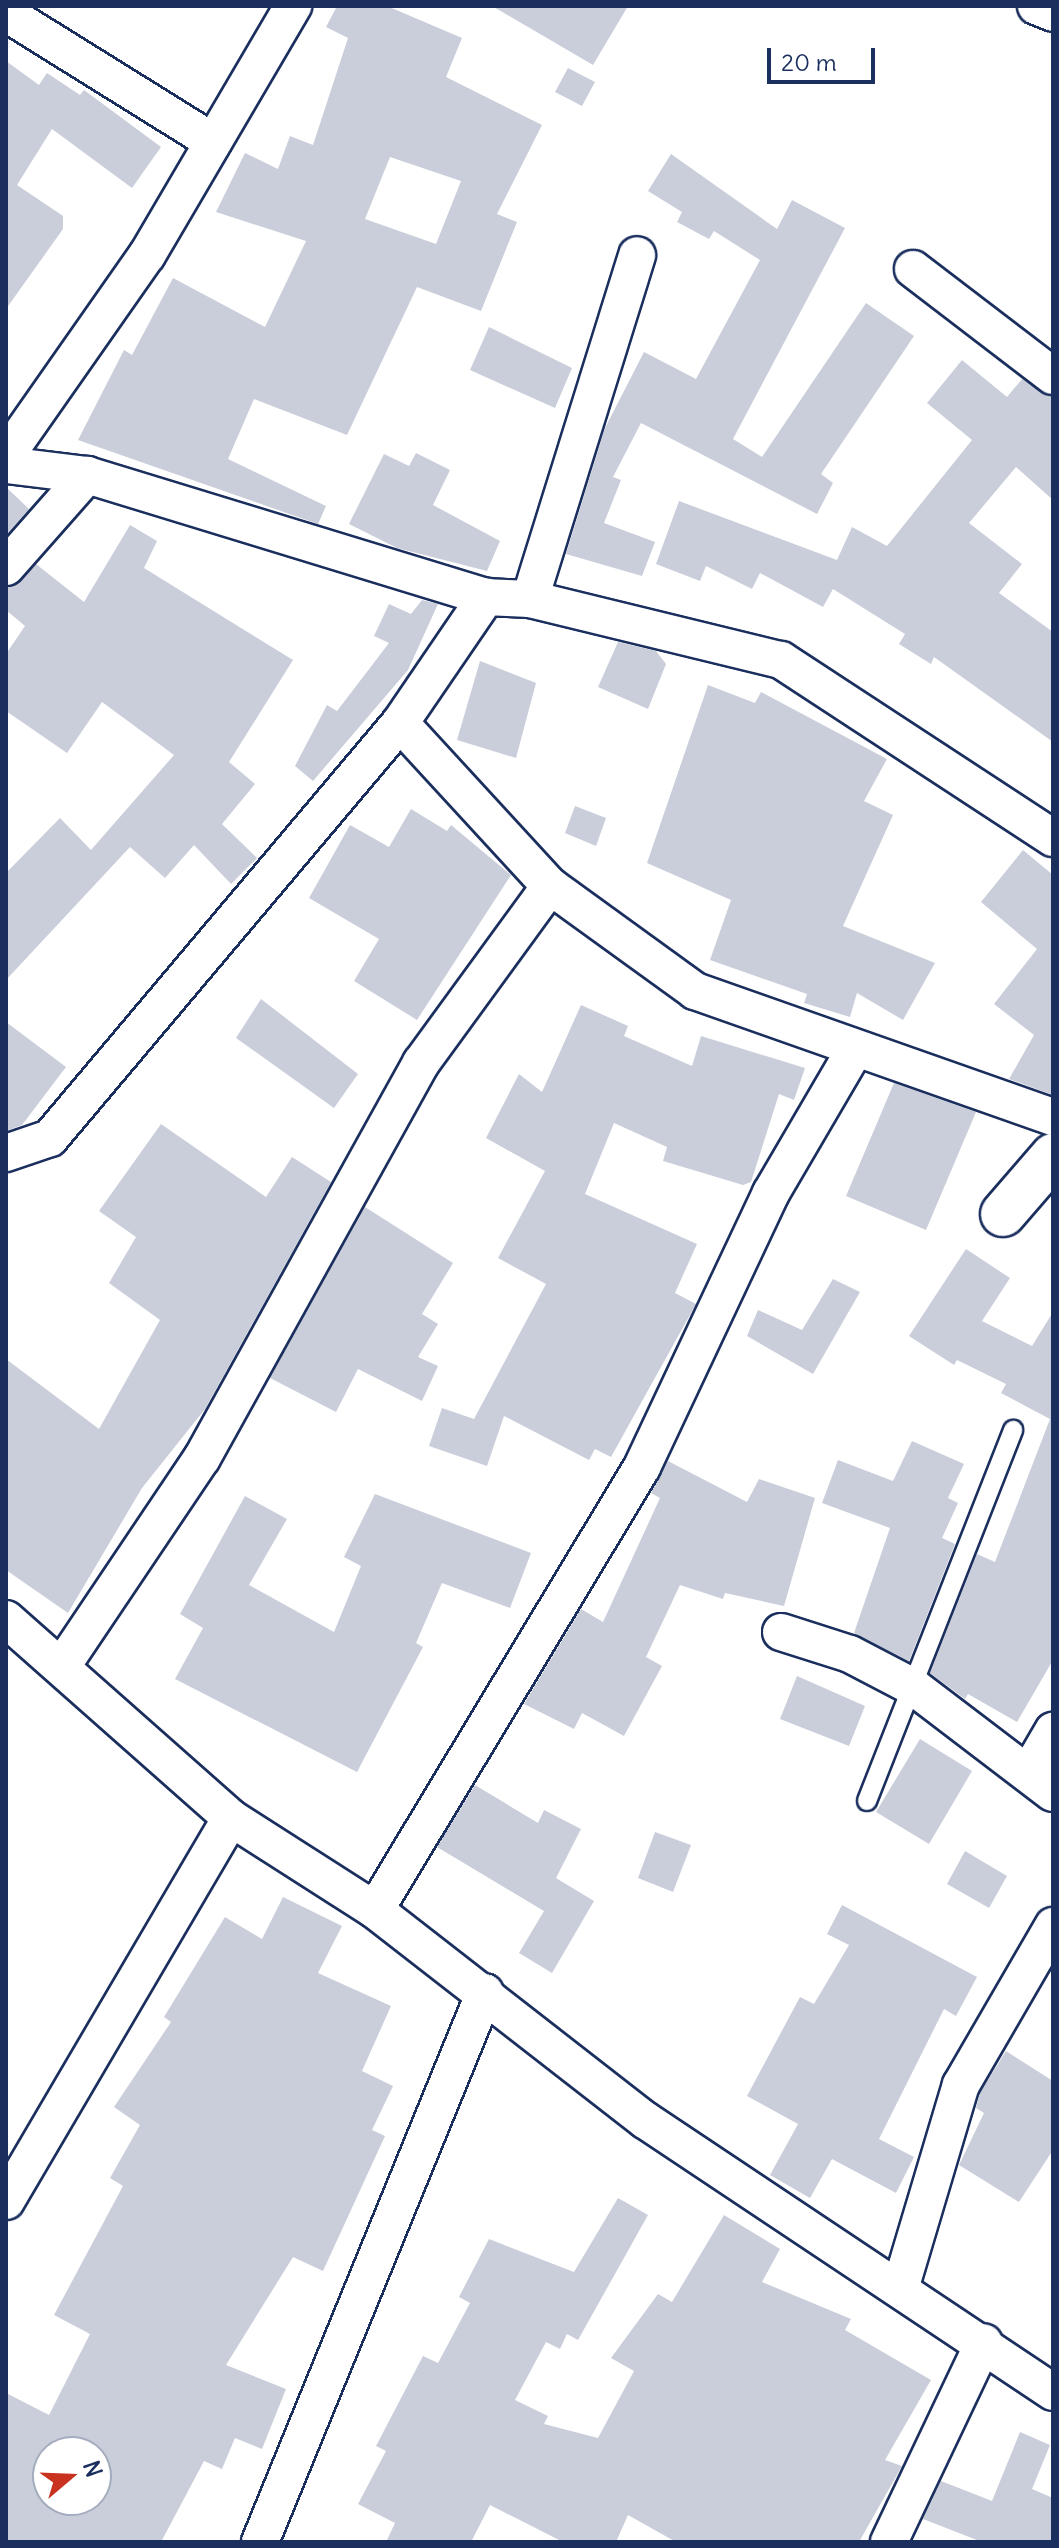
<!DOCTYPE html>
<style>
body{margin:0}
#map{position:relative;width:1059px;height:2548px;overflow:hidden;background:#fff;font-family:Delius,sans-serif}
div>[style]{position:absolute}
.building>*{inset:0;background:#caceda}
.roads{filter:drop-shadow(2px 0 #1b2f5e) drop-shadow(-2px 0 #1b2f5e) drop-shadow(0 2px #1b2f5e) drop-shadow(0 -2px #1b2f5e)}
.service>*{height:18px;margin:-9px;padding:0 9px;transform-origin:9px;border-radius:9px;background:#fff}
.minor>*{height:36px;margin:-18px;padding:0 18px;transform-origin:18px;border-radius:18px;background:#fff}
.tertiary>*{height:44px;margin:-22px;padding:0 22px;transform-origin:22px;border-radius:22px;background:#fff}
span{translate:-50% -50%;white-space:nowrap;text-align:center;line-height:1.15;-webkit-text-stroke:7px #fff;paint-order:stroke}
.frame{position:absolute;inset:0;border:8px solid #1b2f5e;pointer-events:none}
.north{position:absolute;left:32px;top:2436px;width:80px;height:80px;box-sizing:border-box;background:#fff;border:2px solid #a4acbf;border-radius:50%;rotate:71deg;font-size:22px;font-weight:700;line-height:32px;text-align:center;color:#1b2f5e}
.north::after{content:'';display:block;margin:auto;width:28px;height:36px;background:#c8321e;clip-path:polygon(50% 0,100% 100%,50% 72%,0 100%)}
.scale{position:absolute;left:767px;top:48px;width:108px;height:36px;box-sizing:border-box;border:4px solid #1b2f5e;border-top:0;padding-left:10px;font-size:24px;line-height:28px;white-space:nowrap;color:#1b2f5e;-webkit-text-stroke:6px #fff;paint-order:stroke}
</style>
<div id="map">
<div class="building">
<i style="clip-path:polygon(evenodd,337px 6px,387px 6px,462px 38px,446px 77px,542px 125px,497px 214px,517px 222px,481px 311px,417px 287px,347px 435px,254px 399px,228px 459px,326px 506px,318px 524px,78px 440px,124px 350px,132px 355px,173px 278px,265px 327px,306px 241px,216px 212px,245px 153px,278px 169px,290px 136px,313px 145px,348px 38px,326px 27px,337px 6px,390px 157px,461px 181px,436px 244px,365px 219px,390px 157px)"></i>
<i style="clip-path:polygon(492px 6px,628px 6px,593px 65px)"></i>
<i style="clip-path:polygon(6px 61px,39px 85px,47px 73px,80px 95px,84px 90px,161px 147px,132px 188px,52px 129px,17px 185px,63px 216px,63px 229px,6px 309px)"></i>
<i style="clip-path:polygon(568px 68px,595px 82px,582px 106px,555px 92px)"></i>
<i style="clip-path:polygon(671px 154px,777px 229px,792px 200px,845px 228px,733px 439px,762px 457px,866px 303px,914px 336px,821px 474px,833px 483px,817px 514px,641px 423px,613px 477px,621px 480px,604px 523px,655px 542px,642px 576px,566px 554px,605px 428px,644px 352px,696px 379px,760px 260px,714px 231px,709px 239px,677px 222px,682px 212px,648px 191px)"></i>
<i style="clip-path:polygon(489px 327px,572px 368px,555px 408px,470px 370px)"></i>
<i style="clip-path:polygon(962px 360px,1007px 397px,1022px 379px,1053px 397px,1053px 500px,1016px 467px,969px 523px,1022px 564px,999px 593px,1053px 632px,1053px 742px,934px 657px,931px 664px,899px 644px,905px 634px,833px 589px,823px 607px,760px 573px,752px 589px,706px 566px,700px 581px,656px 564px,679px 501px,837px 560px,852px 527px,887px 546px,972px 440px,927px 403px)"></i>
<i style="clip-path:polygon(416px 453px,450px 470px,433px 505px,500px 541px,487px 571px,397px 548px,349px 524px,384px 454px,409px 466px)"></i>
<i style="clip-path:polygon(6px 487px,29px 509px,6px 535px)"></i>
<i style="clip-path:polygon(130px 525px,157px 541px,144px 568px,293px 660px,229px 762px,255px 784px,222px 824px,257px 858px,231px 884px,194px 845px,165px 878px,130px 847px,6px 980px,6px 873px,60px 818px,91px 850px,174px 755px,102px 702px,67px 753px,6px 711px,6px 654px,25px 626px,6px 610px,6px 587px,36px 564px,84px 602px)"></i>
<i style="clip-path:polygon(422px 600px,438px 604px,408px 670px,313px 781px,295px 766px,327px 705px,337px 711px,389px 643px,374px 636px,389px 604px,411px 614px)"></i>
<i style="clip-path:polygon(618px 642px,656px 651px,666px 664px,648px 709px,598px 687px)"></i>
<i style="clip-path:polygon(480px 661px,536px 683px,516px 758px,457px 740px)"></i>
<i style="clip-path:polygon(708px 685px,755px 703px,761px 692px,887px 759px,864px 801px,893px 815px,843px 926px,935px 963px,903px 1020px,857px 993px,850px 1017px,804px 1003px,807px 994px,710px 960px,731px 900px,647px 863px)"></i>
<i style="clip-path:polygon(575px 806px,606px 818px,596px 846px,565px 833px)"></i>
<i style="clip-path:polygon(411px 809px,447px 831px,451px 825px,511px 875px,417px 1020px,354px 981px,379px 939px,309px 898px,350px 825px,389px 847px)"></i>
<i style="clip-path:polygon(1023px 850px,1053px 875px,1053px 1095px,1009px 1079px,1034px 1035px,994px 1004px,1037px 949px,981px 902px)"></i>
<i style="clip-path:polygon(261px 999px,358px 1074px,334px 1108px,236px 1038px)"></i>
<i style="clip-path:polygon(581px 1005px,628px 1026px,624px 1036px,692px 1066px,701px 1036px,805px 1068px,794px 1100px,779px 1094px,751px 1182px,743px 1185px,663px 1161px,667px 1147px,614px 1123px,585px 1194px,697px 1244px,675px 1293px,696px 1304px,611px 1457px,595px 1449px,589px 1460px,504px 1416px,487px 1466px,429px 1446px,442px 1408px,474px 1419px,546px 1284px,498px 1258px,545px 1171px,486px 1138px,519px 1074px,542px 1092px)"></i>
<i style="clip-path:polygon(6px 1022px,66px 1067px,22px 1125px,6px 1131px)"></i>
<i style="clip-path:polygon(894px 1083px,976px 1112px,926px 1230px,846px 1196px)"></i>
<i style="clip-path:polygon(161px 1124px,266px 1197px,292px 1157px,331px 1182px,205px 1409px,142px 1488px,68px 1613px,6px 1570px,6px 1359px,99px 1429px,160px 1320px,109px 1283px,136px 1237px,99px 1211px)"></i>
<i style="clip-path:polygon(365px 1207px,453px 1263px,422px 1314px,438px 1324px,418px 1357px,438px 1366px,422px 1401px,358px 1369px,336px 1412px,270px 1378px)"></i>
<i style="clip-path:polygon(966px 1249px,1010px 1278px,982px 1321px,1032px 1346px,1053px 1312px,1053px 1660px,1017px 1722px,968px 1694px,965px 1699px,930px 1673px,977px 1554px,995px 1562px,1050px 1419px,1001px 1393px,1006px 1384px,957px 1360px,954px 1365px,909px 1336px)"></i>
<i style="clip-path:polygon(833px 1279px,860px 1292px,813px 1374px,747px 1336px,758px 1310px,802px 1330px)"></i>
<i style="clip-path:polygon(912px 1441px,964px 1464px,948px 1498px,958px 1503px,942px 1538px,955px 1544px,909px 1661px,854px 1633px,890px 1528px,822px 1503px,838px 1460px,893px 1481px)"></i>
<i style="clip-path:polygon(668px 1461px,747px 1502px,759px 1479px,815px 1498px,784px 1606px,725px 1593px,723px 1599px,680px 1585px,646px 1657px,662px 1666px,624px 1736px,582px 1713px,574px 1729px,524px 1704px,581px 1609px,603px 1622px,660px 1498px,651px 1493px)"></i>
<i style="clip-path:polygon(375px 1494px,531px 1553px,510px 1608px,442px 1583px,416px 1643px,423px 1647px,357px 1772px,175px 1679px,203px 1628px,180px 1614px,245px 1496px,287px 1519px,249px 1585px,334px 1632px,361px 1566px,344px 1557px)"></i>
<i style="clip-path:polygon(797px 1676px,865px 1706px,849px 1746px,780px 1719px)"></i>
<i style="clip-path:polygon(920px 1739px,972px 1771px,929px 1844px,876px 1812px)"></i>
<i style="clip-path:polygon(475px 1785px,538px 1823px,544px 1810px,581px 1829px,556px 1878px,594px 1901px,552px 1973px,519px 1953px,544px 1911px,437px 1847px)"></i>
<i style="clip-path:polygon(655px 1832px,691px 1845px,673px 1892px,638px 1878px)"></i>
<i style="clip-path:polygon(965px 1851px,1007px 1876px,989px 1908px,947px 1884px)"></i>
<i style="clip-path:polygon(evenodd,283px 1897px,342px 1926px,318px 1973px,391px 2006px,362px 2071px,393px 2086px,372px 2130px,385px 2136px,323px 2271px,293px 2257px,226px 2365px,286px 2389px,262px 2449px,235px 2438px,222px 2469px,204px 2461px,161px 2542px,6px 2542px,6px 2393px,49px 2415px,90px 2334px,54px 2315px,123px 2186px,110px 2178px,140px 2125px,114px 2107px,171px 2022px,164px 2017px,225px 1917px,262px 1939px,283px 1897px,48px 2452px,96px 2452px,96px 2500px,48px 2500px,48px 2452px)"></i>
<i style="clip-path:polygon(842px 1905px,977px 1977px,956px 2016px,944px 2009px,879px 2139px,914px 2157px,896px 2193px,832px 2159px,810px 2198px,770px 2175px,798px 2124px,747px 2096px,800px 1997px,814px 2004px,849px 1945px,827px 1934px)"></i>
<i style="clip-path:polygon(1006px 2051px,1053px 2081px,1053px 2150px,1019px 2202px,959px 2165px,984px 2113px,976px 2108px,980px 2093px)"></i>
<i style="clip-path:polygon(618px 2198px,648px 2215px,578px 2340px,567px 2334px,560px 2349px,546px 2342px,515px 2400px,548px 2416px,544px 2424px,598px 2438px,634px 2371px,611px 2358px,658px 2294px,672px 2302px,724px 2215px,780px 2249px,762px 2282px,851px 2319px,845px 2330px,931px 2380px,885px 2460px,902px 2466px,859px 2542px,676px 2542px,628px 2515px,616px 2542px,563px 2542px,490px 2505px,471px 2542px,386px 2542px,395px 2523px,358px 2504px,386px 2451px,376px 2446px,423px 2356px,438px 2363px,470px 2303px,459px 2297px,489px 2239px,574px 2272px)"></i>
<i style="clip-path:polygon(1020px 2432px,1050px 2445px,1032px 2489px,1053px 2498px,1053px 2542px,982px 2542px,923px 2519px,941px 2481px,992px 2501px)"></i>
</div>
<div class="roads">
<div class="service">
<i style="left:867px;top:1801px;width:399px;rotate:-68.5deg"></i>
</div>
<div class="minor">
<i style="left:1036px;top:6px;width:18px;rotate:22deg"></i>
<i style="left:6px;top:13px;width:244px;rotate:31.9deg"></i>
<i style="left:913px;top:269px;width:176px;rotate:37.4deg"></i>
<i style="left:6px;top:456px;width:246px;rotate:-55deg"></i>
<i style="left:147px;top:255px;width:289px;rotate:-59.6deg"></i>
<i style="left:6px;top:465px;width:82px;rotate:7deg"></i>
<i style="left:87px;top:475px;width:417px;rotate:17deg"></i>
<i style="left:486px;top:597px;width:44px;rotate:2.6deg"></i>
<i style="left:530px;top:599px;width:258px;rotate:13.7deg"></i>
<i style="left:781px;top:660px;width:325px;rotate:33.2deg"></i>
<i style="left:6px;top:567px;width:123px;rotate:-48.6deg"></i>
<i style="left:530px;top:599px;width:360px;rotate:-72.7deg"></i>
<i style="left:400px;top:723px;width:222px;rotate:47.4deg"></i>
<i style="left:550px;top:886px;width:179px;rotate:35.9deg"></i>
<i style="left:695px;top:991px;width:380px;rotate:19.4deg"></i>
<i style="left:6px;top:1153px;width:46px;rotate:-18.8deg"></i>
<i style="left:50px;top:1138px;width:543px;rotate:-49.86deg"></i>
<i style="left:400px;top:723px;width:153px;rotate:-55.7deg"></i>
<i style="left:6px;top:1619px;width:300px;rotate:41.5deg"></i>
<i style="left:231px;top:1818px;width:171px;rotate:32.6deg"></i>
<i style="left:375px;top:1910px;width:342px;rotate:37.9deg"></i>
<i style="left:645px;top:2120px;width:490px;rotate:33.7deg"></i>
<i style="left:781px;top:1632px;width:72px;rotate:17.7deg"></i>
<i style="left:850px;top:1654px;width:73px;rotate:27.6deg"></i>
<i style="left:915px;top:1688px;width:173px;rotate:37.3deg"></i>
<i style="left:62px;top:1666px;width:251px;rotate:-56.1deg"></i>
<i style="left:202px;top:1458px;width:452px;rotate:-61deg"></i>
<i style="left:421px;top:1063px;width:219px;rotate:-53.9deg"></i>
<i style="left:1029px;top:1772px;width:48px;rotate:-59.7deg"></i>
<i style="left:375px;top:1910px;width:517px;rotate:-58.92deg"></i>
<i style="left:642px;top:1467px;width:303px;rotate:-64.8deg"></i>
<i style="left:771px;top:1193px;width:164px;rotate:-59.7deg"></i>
<i style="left:6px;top:2201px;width:444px;rotate:-59.6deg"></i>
<i style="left:900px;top:2289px;width:213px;rotate:-73.4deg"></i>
<i style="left:961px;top:2085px;width:184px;rotate:-59.9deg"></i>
<i style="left:260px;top:2542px;width:594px;rotate:-67.75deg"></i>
<i style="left:889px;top:2542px;width:221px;rotate:-64.6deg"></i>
</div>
<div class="tertiary">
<i style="left:1003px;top:1214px;width:77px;rotate:-49.2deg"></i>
</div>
</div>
<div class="frame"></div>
<div class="north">N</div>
<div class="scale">20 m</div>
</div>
